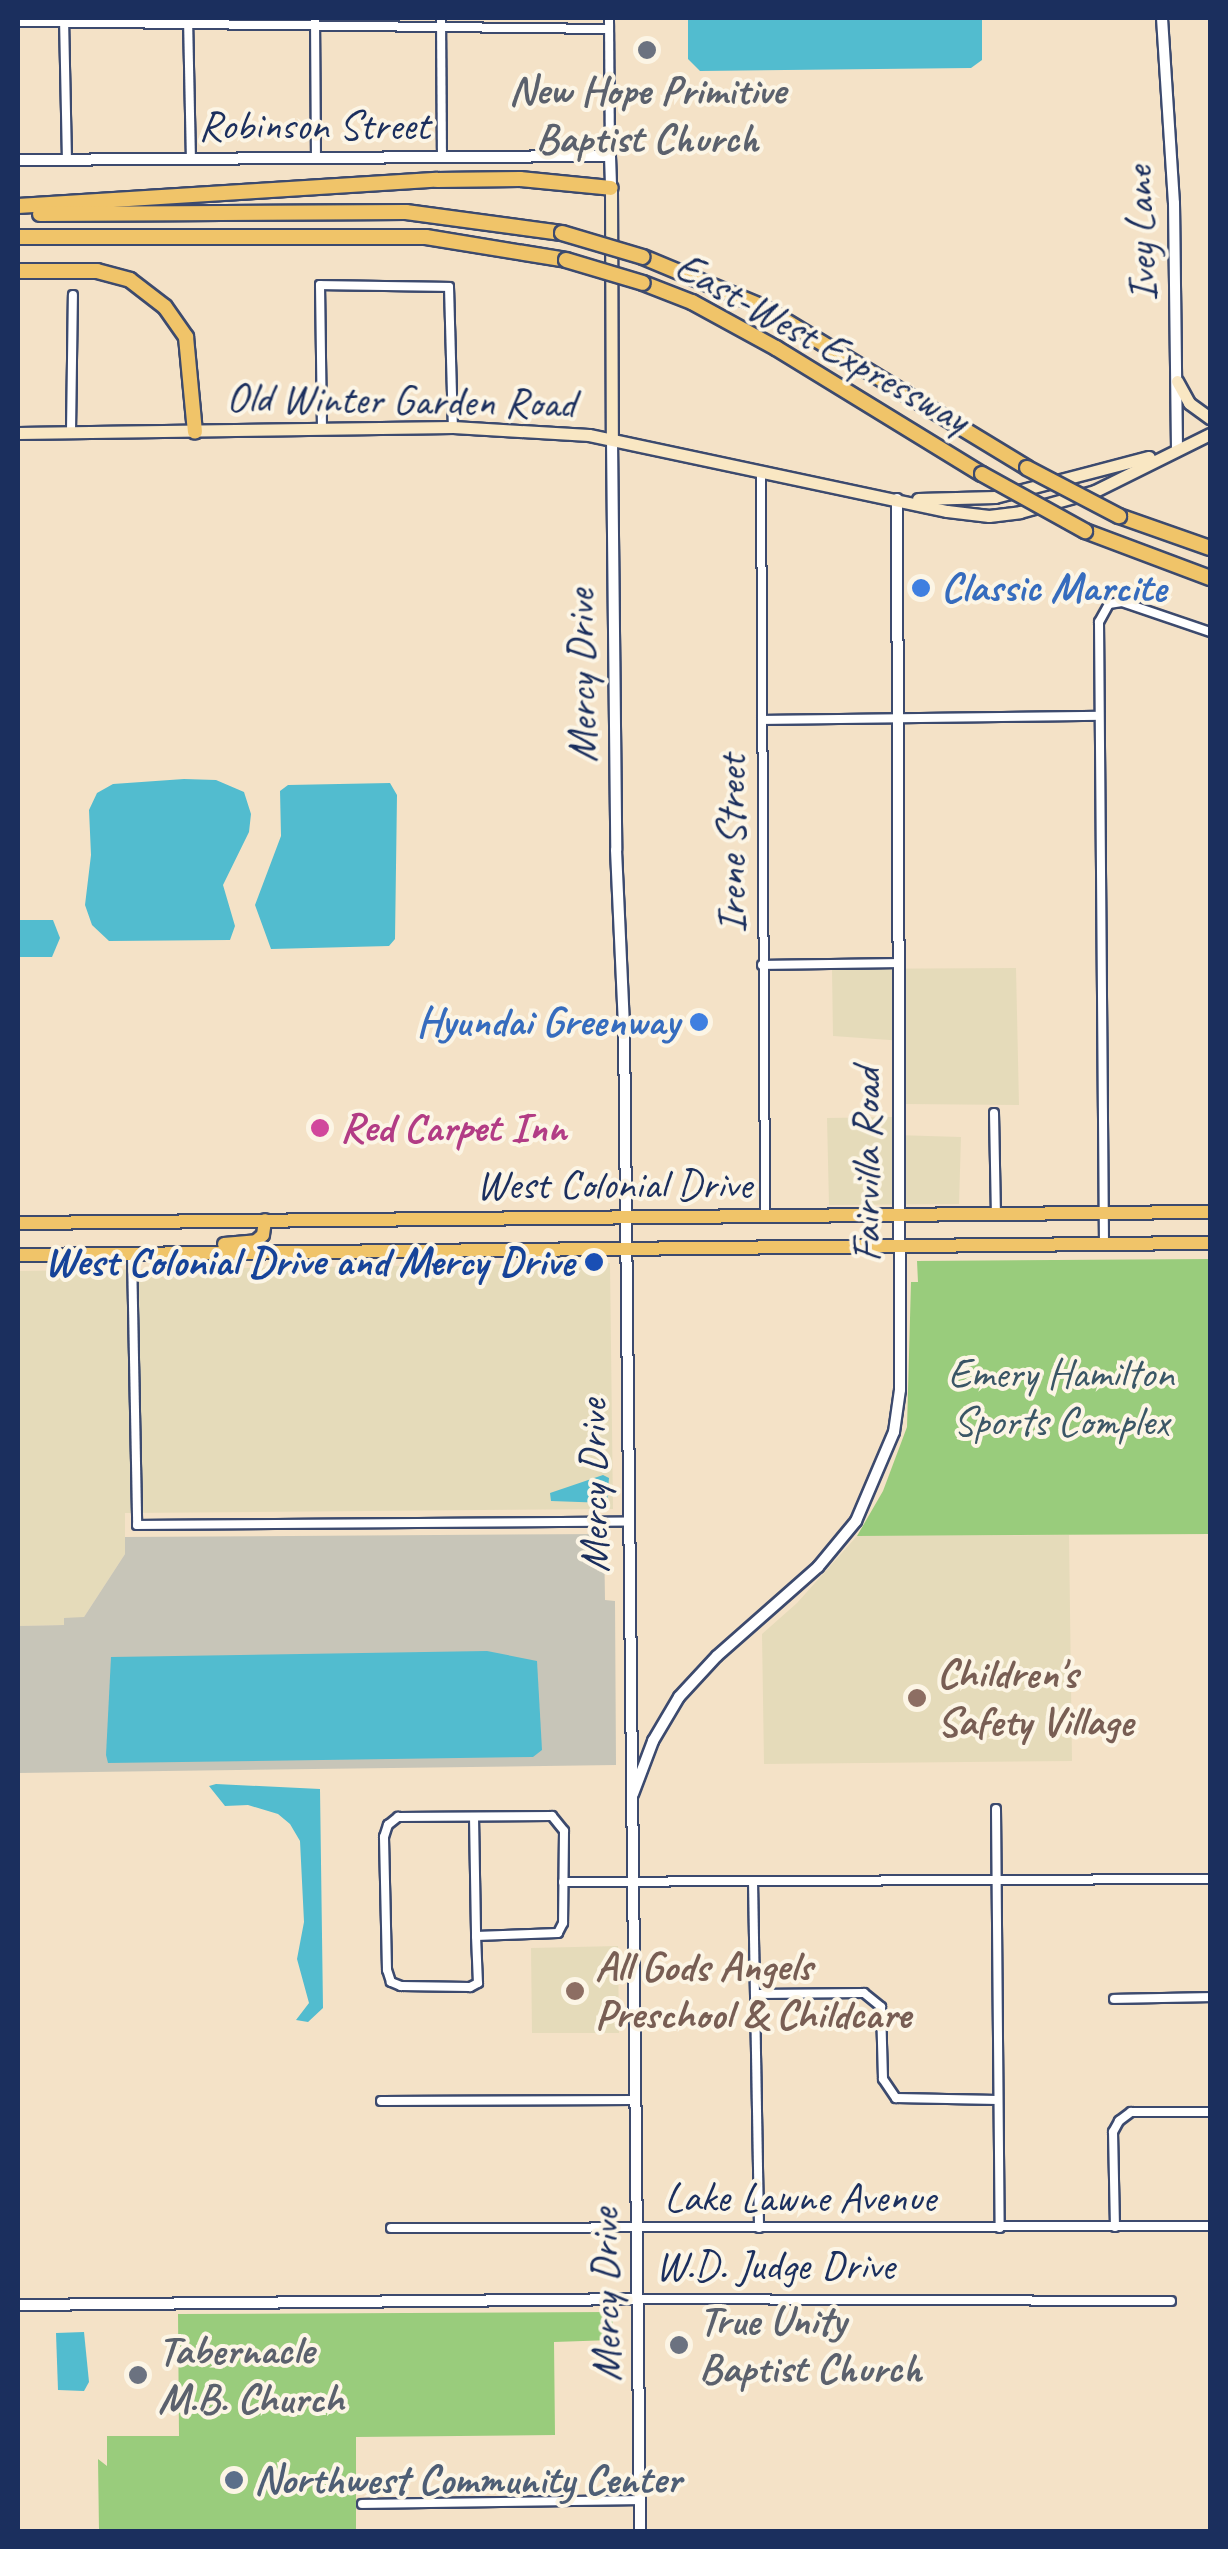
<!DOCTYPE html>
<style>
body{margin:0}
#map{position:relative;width:1228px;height:2549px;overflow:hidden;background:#f4e2c7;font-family:Caveat,sans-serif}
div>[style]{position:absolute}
.built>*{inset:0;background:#e5dbba}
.industrial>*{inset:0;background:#c7c5b8}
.green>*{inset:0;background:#99cc7c}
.water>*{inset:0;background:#52bccf}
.roads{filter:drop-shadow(2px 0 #3c4a6e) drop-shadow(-2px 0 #3c4a6e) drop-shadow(0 2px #3c4a6e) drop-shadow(0 -2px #3c4a6e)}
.minor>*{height:8px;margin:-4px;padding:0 4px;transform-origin:4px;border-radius:4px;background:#fff}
.tertiary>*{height:10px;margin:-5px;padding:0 5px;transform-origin:5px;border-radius:5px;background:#fff}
.secondary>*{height:11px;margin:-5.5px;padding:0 5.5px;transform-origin:5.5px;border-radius:5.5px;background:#f9e7c3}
.trunk>*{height:12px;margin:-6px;padding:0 6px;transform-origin:6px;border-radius:6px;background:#f0c469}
.motorway>*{height:14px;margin:-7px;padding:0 7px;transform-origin:7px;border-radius:7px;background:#f0c469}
.bridges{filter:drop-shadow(2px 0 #3c4a6e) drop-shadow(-2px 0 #3c4a6e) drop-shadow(0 2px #3c4a6e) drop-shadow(0 -2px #3c4a6e)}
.motorway-bridge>*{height:14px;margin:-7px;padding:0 7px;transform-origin:7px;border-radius:7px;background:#f0c469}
.dots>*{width:28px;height:28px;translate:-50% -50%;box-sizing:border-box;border:5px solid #fcf5e5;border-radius:50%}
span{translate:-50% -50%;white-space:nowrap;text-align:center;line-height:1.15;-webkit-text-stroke:8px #fcf5e5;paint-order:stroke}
.worship-label{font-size:42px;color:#5b616d;font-weight:700}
.left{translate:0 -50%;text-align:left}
.street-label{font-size:42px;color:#1b2f5e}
.shop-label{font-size:42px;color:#366cbe;font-weight:700}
.right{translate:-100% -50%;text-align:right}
.hotel-label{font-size:42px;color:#b23c85;font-weight:700}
.transit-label{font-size:42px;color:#164399;font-weight:700}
.park-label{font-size:42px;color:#3a5666}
.education-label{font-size:42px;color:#785e54;font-weight:700}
.service-label{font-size:42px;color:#4e5e75;font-weight:700}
.frame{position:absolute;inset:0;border:20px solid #1b2f5e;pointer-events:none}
</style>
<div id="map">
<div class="built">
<i style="clip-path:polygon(1016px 968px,1019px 1105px,904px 1104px,904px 1041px,833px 1036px,832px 969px)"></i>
<i style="clip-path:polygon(895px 1117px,895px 1135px,961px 1137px,959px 1204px,829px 1205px,827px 1118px)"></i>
<i style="clip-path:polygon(610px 1263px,613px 1509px,125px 1513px,125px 1554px,84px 1617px,64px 1625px,18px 1626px,18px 1271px)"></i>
<i style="clip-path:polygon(1069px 1535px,1072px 1761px,764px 1764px,762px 1634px,797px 1603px,857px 1536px)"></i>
<i style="clip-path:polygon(618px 1946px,619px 2033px,532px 2033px,531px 1948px)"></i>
</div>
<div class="industrial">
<i style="clip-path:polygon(604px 1534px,605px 1600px,615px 1601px,616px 1765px,18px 1773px,18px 1626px,64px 1625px,64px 1618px,84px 1617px,125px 1554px,125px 1537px)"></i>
</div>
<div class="green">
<i style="clip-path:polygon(1210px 1259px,1210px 1534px,857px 1536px,883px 1491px,907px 1427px,911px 1282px,918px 1282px,917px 1261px)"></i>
<i style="clip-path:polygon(613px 2312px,612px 2340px,554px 2342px,555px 2435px,356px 2437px,356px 2531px,99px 2531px,98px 2459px,107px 2466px,107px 2436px,179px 2436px,178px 2314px)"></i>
</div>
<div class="water">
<i style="clip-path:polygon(688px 18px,982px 18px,982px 60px,971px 68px,700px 71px,688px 59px)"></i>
<i style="clip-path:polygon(184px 779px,216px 780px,244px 792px,251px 814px,249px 832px,223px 885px,235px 926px,230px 940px,109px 941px,92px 925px,85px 905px,91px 855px,89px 810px,97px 793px,113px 784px)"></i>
<i style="clip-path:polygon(390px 783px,397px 795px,395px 939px,389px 946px,271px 949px,255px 905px,281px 836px,280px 791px,288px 785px)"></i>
<i style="clip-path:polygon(18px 920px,53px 920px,60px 938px,52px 957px,18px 957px)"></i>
<i style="clip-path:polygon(603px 1475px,609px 1478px,607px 1503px,551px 1501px,550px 1493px)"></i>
<i style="clip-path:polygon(487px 1651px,537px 1661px,542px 1750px,533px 1757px,108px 1763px,106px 1755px,111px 1657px)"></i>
<i style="clip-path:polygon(216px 1784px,320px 1789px,323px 2008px,308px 2022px,296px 2020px,309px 2003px,297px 1959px,304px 1922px,300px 1841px,290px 1824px,278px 1814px,248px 1805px,225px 1806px,209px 1786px)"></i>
<i style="clip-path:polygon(84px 2332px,89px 2382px,84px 2391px,58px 2390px,56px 2333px)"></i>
</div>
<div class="roads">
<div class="minor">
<i style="left:64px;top:18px;width:142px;rotate:88.8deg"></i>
<i style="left:188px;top:18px;width:141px;rotate:88.8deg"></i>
<i style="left:315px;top:18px;width:141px;rotate:89.6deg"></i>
<i style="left:441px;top:18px;width:140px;rotate:89.6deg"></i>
<i style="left:609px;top:18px;width:138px;rotate:89.6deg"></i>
<i style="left:18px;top:22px;width:590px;rotate:0.68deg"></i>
<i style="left:322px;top:428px;width:143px;rotate:-90.8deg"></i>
<i style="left:320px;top:285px;width:129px;rotate:0.9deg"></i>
<i style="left:449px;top:287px;width:140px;rotate:88.4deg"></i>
<i style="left:71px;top:432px;width:137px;rotate:-89.2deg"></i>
<i style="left:761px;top:472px;width:744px;rotate:89.69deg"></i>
<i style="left:762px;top:720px;width:337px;rotate:-0.7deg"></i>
<i style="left:762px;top:965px;width:136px;rotate:-0.8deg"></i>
<i style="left:994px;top:1113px;width:101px;rotate:88.9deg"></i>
<i style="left:1104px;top:1244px;width:622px;rotate:-90.46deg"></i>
<i style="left:1099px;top:622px;width:21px;rotate:-61deg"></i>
<i style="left:1109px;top:604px;width:13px;rotate:-9deg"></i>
<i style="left:1122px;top:602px;width:93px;rotate:18.8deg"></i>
<i style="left:132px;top:1254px;width:271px;rotate:88.9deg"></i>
<i style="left:137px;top:1525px;width:490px;rotate:-0.4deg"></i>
<i style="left:996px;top:1809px;width:419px;rotate:89.5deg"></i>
<i style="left:474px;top:1817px;width:119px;rotate:89deg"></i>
<i style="left:476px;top:1936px;width:47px;rotate:87.6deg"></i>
<i style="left:478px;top:1983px;width:9px;rotate:153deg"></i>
<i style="left:470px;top:1987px;width:69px;rotate:-179.2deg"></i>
<i style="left:401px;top:1986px;width:11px;rotate:-158deg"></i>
<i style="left:391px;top:1982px;width:13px;rotate:-108deg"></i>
<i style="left:387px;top:1970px;width:133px;rotate:-91.3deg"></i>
<i style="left:384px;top:1837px;width:13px;rotate:-72deg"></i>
<i style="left:388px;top:1825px;width:13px;rotate:-39deg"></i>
<i style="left:398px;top:1817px;width:154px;rotate:-0.4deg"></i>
<i style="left:552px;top:1816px;width:19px;rotate:51deg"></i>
<i style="left:564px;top:1831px;width:92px;rotate:90.6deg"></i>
<i style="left:563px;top:1923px;width:11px;rotate:117deg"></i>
<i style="left:558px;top:1933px;width:82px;rotate:177.9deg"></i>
<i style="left:753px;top:1881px;width:347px;rotate:89deg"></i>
<i style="left:563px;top:1882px;width:647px;rotate:-0.27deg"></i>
<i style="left:756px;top:1994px;width:108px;rotate:-0.5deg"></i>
<i style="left:864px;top:1993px;width:22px;rotate:39deg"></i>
<i style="left:881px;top:2007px;width:72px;rotate:88.4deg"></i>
<i style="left:883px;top:2079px;width:23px;rotate:56deg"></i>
<i style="left:896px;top:2098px;width:102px;rotate:1.1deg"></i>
<i style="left:1114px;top:1999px;width:96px;rotate:-1.2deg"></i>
<i style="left:381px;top:2101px;width:253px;rotate:-0.2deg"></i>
<i style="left:1115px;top:2227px;width:95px;rotate:-91.2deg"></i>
<i style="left:1113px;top:2132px;width:13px;rotate:-61deg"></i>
<i style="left:1119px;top:2121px;width:15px;rotate:-37deg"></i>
<i style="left:1131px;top:2112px;width:79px"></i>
<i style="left:391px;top:2228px;width:819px;rotate:-0.14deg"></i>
<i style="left:639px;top:2299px;width:532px;rotate:0.22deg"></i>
<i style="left:362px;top:2504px;width:278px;rotate:-0.8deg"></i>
</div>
<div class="tertiary">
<i style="left:1162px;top:18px;width:185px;rotate:86.3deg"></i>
<i style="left:1174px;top:203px;width:245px;rotate:89.3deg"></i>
<i style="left:18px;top:160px;width:592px;rotate:-0.39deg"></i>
<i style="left:610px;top:156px;width:32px;rotate:88deg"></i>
<i style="left:612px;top:439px;width:411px;rotate:89.4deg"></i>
<i style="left:616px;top:850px;width:176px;rotate:87.4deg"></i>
<i style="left:624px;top:1026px;width:1506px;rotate:89.39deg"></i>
<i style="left:633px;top:1794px;width:57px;rotate:-69.3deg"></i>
<i style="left:653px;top:1741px;width:51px;rotate:-59.4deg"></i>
<i style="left:679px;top:1697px;width:56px;rotate:-47.2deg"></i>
<i style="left:717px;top:1656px;width:135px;rotate:-41.4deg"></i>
<i style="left:818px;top:1567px;width:60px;rotate:-50.4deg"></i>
<i style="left:856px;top:1521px;width:97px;rotate:-66.9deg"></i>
<i style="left:894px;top:1432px;width:42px;rotate:-81.9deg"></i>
<i style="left:900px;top:1390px;width:891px;rotate:-90.19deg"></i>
<i style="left:18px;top:2305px;width:621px;rotate:-0.55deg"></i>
</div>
<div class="secondary">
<i style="left:611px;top:188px;width:251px;rotate:89.8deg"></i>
<i style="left:1177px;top:381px;width:25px;rotate:61deg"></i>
<i style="left:1189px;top:403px;width:26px;rotate:36deg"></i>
<i style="left:18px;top:433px;width:435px;rotate:-0.8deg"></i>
<i style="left:453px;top:427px;width:136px;rotate:3.4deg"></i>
<i style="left:589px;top:435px;width:366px;rotate:12deg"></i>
<i style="left:947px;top:511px;width:42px;rotate:6.8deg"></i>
<i style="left:989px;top:516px;width:31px;rotate:-7deg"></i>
<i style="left:1020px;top:512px;width:78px;rotate:-15.6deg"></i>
<i style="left:1095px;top:491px;width:128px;rotate:-26.4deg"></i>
<i style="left:918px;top:499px;width:77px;rotate:-1.5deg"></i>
<i style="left:995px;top:497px;width:159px;rotate:-14.6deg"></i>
</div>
<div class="trunk">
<i style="left:18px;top:1223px;width:1192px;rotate:-0.53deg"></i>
<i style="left:224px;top:1244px;width:32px;rotate:-5deg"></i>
<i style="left:256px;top:1241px;width:9px;rotate:-41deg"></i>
<i style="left:263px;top:1235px;width:15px;rotate:-82deg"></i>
<i style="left:18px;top:1255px;width:1192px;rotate:-0.58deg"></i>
</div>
<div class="motorway">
<i style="left:18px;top:206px;width:420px;rotate:-3.6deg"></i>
<i style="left:437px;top:180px;width:83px;rotate:-0.7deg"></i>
<i style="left:520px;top:179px;width:91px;rotate:5.6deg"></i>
<i style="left:40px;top:214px;width:366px;rotate:-0.3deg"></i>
<i style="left:406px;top:212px;width:157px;rotate:7.7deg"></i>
<i style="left:18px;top:237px;width:408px"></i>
<i style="left:426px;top:237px;width:142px;rotate:9.3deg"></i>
<i style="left:643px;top:257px;width:128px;rotate:22.6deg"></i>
<i style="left:761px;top:306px;width:311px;rotate:31.3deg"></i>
<i style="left:18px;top:271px;width:79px"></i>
<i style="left:97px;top:271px;width:34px;rotate:15deg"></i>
<i style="left:130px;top:280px;width:44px;rotate:37.6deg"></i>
<i style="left:165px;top:307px;width:37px;rotate:55deg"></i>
<i style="left:186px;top:337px;width:95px;rotate:84.6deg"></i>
<i style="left:643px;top:283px;width:53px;rotate:21.2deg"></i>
<i style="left:692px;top:302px;width:96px;rotate:28.7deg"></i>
<i style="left:776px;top:348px;width:241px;rotate:31.5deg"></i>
<i style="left:1119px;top:516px;width:96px;rotate:19.4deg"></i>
<i style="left:1085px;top:531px;width:134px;rotate:20.6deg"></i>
</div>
</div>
<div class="bridges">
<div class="motorway-bridge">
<i style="left:562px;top:233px;width:84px;rotate:16.5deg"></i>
<i style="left:566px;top:260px;width:80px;rotate:16.6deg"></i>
<i style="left:1027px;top:468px;width:104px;rotate:27.6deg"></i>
<i style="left:982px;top:474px;width:118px;rotate:29deg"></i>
</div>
</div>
<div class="dots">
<i style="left:647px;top:50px;background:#6b7280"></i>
<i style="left:921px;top:588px;background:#3f7fe0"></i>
<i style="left:699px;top:1022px;background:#3f7fe0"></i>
<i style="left:320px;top:1128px;background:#d1479c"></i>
<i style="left:594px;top:1262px;background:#1a4fb4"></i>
<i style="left:917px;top:1698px;background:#8d6e63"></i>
<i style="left:575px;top:1991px;background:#8d6e63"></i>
<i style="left:679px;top:2345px;background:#6b7280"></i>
<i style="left:138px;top:2375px;background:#6b7280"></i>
<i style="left:234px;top:2480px;background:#5c6f8a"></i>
</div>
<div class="worship-label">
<span style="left:647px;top:115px">New Hope Primitive<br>Baptist Church</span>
<span class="left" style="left:699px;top:2345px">True Unity<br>Baptist Church</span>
<span class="left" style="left:158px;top:2375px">Tabernacle<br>M.B. Church</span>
</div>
<div class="street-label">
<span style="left:314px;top:126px">Robinson Street</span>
<span style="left:1141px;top:234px;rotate:-92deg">Ivey Lane</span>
<span style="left:822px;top:343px;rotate:29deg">East-West Expressway</span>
<span style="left:401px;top:401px;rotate:1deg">Old Winter Garden Road</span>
<span style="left:582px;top:676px;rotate:-91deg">Mercy Drive</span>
<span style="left:732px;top:844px;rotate:-90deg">Irene Street</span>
<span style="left:867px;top:1165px;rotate:-90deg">Fairvilla Road</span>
<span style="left:614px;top:1185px">West Colonial Drive</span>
<span style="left:594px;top:1486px;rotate:-91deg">Mercy Drive</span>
<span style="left:800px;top:2198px">Lake Lawne Avenue</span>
<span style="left:775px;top:2266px">W.D. Judge Drive</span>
<span style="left:606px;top:2295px;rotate:-91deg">Mercy Drive</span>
</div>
<div class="shop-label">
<span class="left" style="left:941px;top:588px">Classic Marcite</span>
<span class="right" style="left:679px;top:1022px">Hyundai Greenway</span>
</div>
<div class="hotel-label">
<span class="left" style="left:340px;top:1128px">Red Carpet Inn</span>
</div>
<div class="transit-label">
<span class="right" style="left:574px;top:1262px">West Colonial Drive and Mercy Drive</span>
</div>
<div class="park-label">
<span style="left:1061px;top:1398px">Emery Hamilton<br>Sports Complex</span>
</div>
<div class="education-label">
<span class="left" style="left:937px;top:1698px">Children's<br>Safety Village</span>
<span class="left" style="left:595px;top:1991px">All Gods Angels<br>Preschool &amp; Childcare</span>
</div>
<div class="service-label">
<span class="left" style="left:254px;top:2480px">Northwest Community Center</span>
</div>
<div class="frame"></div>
</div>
